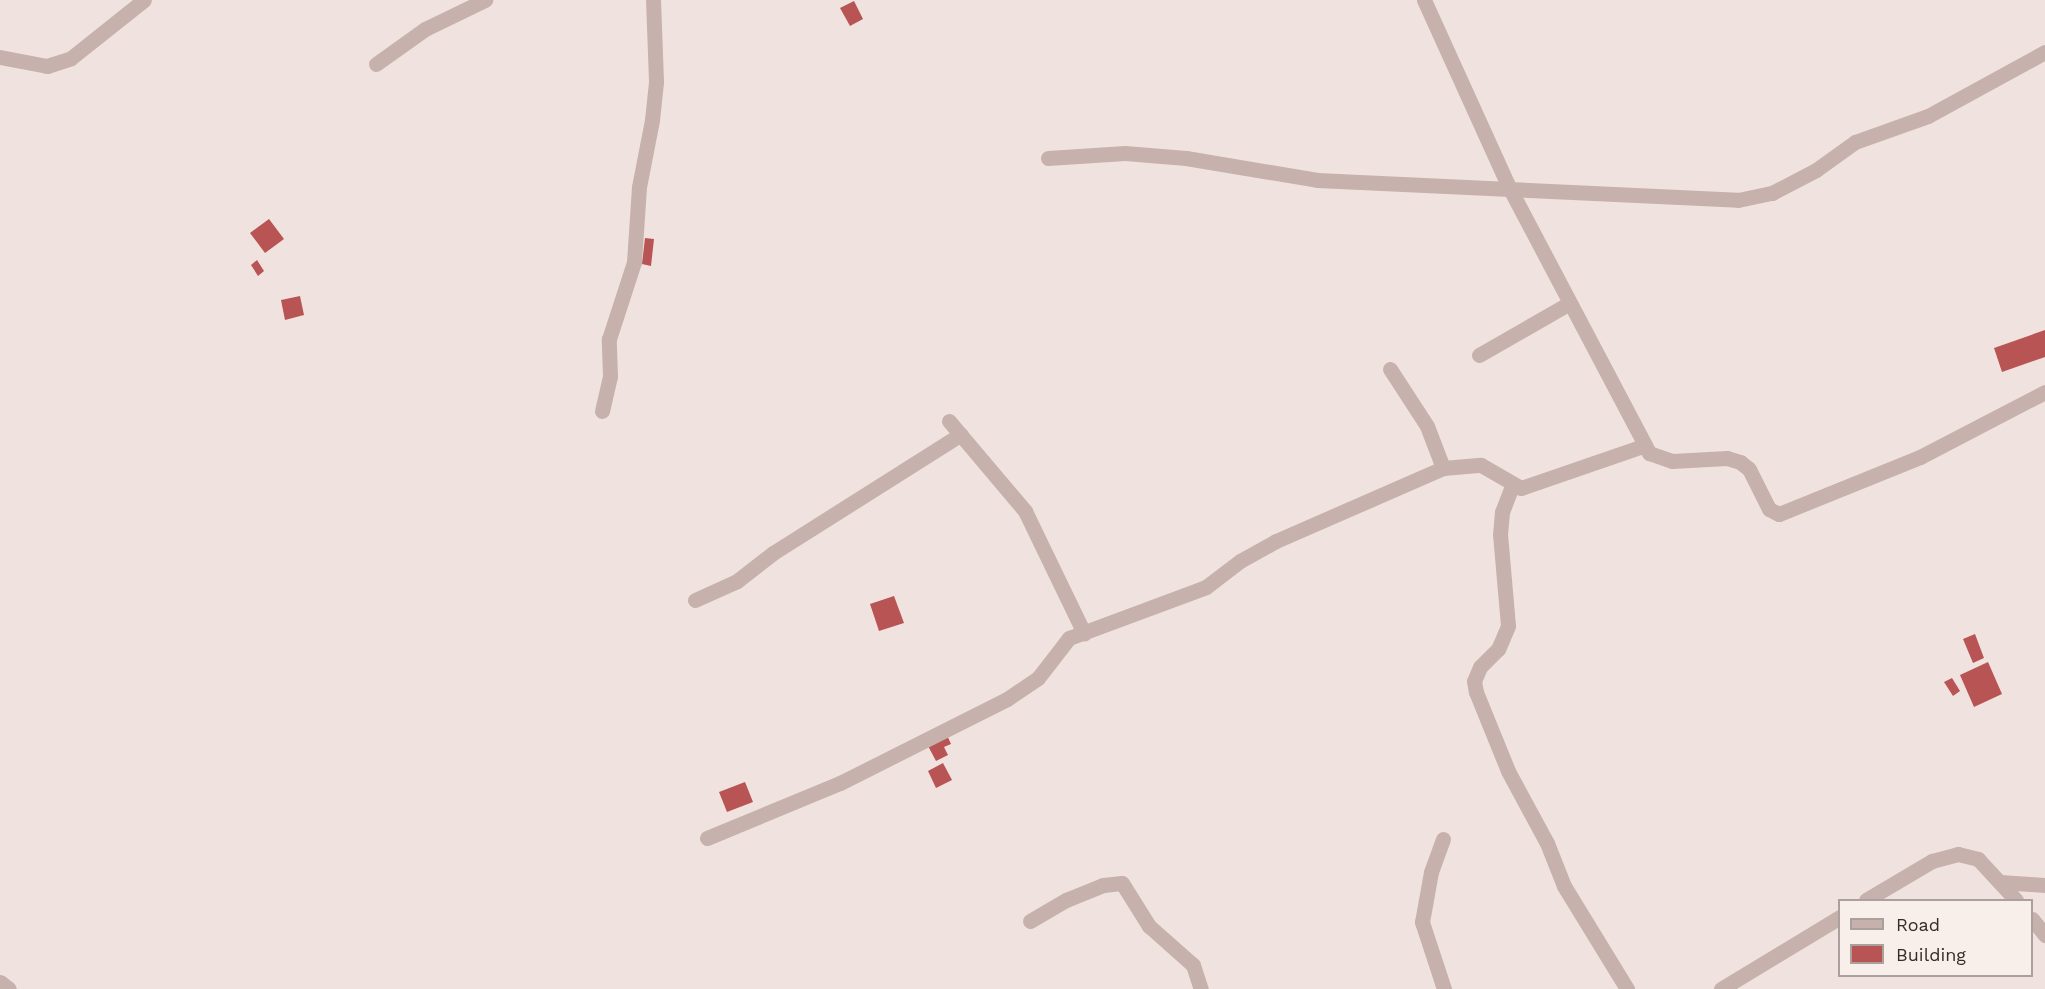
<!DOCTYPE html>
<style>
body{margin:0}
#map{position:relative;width:2045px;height:989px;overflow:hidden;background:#f0e3df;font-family:"Work Sans",sans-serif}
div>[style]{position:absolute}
.building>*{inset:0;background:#b85454}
.minor>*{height:15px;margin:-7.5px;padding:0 7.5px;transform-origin:7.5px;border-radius:7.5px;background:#c7b1ac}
span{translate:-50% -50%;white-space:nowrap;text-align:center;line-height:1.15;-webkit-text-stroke:6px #f8eeea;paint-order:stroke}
.legend{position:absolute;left:1838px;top:899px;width:195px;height:78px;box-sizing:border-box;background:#f8eeea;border:2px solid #aaa09d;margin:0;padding:8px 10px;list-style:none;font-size:18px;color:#352b2a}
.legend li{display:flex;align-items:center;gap:12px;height:30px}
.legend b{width:30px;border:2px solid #aaa09d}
</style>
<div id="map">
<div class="building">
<i style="clip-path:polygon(854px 1px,863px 19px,850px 26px,840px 8px)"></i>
<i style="clip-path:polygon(269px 219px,284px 239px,265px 253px,250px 233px)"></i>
<i style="clip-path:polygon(645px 238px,654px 239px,651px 266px,642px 264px)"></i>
<i style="clip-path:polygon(257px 260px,264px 271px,258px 276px,251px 265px)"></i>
<i style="clip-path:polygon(300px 296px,304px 315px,285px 320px,281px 300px)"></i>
<i style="clip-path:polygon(2045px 330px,2045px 357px,2002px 372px,1994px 348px)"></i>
<i style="clip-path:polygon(894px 596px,904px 623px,879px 631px,870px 604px)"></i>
<i style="clip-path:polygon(1975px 634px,1984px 658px,1973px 663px,1963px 639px)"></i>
<i style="clip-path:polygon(1988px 662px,2002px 694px,1974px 707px,1960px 675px)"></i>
<i style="clip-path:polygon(1952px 678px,1960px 691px,1953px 696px,1944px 682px)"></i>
<i style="clip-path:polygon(946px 733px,951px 744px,944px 747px,948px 755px,936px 761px,927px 744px)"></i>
<i style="clip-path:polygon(943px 763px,952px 780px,936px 788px,928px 771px)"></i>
<i style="clip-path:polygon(745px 782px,753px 802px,727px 812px,719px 792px)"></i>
</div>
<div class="minor">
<i style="left:1424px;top:0;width:205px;rotate:65.6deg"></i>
<i style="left:1509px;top:187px;width:301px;rotate:62.2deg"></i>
<i style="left:1649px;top:453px;width:24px;rotate:19deg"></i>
<i style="left:1672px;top:461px;width:55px;rotate:-3.1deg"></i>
<i style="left:1727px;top:458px;width:14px;rotate:17deg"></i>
<i style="left:1740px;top:462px;width:11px;rotate:38deg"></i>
<i style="left:1749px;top:469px;width:45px;rotate:63.4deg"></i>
<i style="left:1769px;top:509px;width:11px;rotate:27deg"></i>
<i style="left:1779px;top:514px;width:152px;rotate:-22deg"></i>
<i style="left:1920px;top:457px;width:141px;rotate:-27.5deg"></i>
<i style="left:0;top:57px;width:48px;rotate:10.8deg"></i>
<i style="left:47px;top:66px;width:25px;rotate:-18deg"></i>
<i style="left:71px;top:58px;width:93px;rotate:-38.5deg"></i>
<i style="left:376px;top:64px;width:60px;rotate:-35.5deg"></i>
<i style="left:425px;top:29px;width:67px;rotate:-25.8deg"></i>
<i style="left:1048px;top:158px;width:77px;rotate:-3.7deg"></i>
<i style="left:1125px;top:153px;width:61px;rotate:4.7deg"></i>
<i style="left:1186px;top:158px;width:133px;rotate:9.5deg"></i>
<i style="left:1317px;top:180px;width:421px;rotate:2.7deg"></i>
<i style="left:1738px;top:200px;width:35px;rotate:-12deg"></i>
<i style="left:1772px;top:193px;width:50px;rotate:-27.6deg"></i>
<i style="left:1816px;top:170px;width:48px;rotate:-35.7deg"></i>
<i style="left:1855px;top:142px;width:77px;rotate:-19.6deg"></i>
<i style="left:1928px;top:116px;width:133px;rotate:-28.7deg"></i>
<i style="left:1479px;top:355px;width:103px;rotate:-29.8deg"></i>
<i style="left:1390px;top:369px;width:68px;rotate:57deg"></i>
<i style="left:1427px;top:426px;width:45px;rotate:69.1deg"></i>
<i style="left:602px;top:411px;width:36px;rotate:-77deg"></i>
<i style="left:610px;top:376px;width:37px;rotate:-92deg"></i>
<i style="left:609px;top:339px;width:81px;rotate:-72deg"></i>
<i style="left:634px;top:262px;width:75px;rotate:-86.2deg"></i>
<i style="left:639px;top:187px;width:68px;rotate:-79deg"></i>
<i style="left:652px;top:120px;width:39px;rotate:-84deg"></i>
<i style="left:656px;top:81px;width:81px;rotate:-92.1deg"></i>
<i style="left:949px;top:421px;width:118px;rotate:49.8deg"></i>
<i style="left:1025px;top:511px;width:136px;rotate:64.2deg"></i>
<i style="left:1512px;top:486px;width:28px;rotate:111deg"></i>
<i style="left:1502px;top:512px;width:22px;rotate:95deg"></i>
<i style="left:1500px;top:534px;width:92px;rotate:85deg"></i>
<i style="left:1508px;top:626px;width:25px;rotate:113deg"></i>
<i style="left:1498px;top:649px;width:25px;rotate:135deg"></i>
<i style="left:1480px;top:667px;width:15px;rotate:113deg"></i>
<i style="left:1474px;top:681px;width:11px;rotate:80deg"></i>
<i style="left:1476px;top:692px;width:85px;rotate:67.9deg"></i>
<i style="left:1508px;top:771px;width:82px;rotate:61.6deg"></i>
<i style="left:1547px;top:843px;width:46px;rotate:68.4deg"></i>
<i style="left:1564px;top:886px;width:121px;rotate:58.5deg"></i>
<i style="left:695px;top:600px;width:46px;rotate:-24.3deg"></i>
<i style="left:737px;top:581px;width:46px;rotate:-37.9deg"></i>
<i style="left:773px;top:553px;width:222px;rotate:-32.3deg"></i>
<i style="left:707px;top:838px;width:144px;rotate:-22.5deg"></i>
<i style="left:840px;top:783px;width:187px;rotate:-26.7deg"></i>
<i style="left:1007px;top:699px;width:37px;rotate:-34deg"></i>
<i style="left:1038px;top:678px;width:51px;rotate:-52.2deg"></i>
<i style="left:1069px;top:638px;width:146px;rotate:-20.4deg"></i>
<i style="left:1206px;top:587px;width:43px;rotate:-37.4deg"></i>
<i style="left:1240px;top:561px;width:41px;rotate:-29.1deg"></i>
<i style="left:1276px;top:541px;width:182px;rotate:-23.6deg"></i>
<i style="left:1443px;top:468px;width:38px;rotate:-5deg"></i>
<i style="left:1481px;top:465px;width:46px;rotate:29.9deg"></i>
<i style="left:1521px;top:488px;width:129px;rotate:-19deg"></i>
<i style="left:1443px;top:839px;width:35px;rotate:110deg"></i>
<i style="left:1431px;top:872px;width:51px;rotate:100.2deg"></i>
<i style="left:1422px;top:922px;width:71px;rotate:71.8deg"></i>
<i style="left:2000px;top:882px;width:45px;rotate:3.8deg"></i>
<i style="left:1866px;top:900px;width:77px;rotate:-30.6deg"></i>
<i style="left:1932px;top:861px;width:27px;rotate:-15deg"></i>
<i style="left:1958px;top:854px;width:21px;rotate:14deg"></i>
<i style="left:1978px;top:859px;width:56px;rotate:47.2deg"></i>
<i style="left:2032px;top:919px;width:21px;rotate:51deg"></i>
<i style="left:1030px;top:921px;width:42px;rotate:-30.3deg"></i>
<i style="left:1066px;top:900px;width:40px;rotate:-22deg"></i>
<i style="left:1103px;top:885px;width:19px;rotate:-6deg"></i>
<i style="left:1122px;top:883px;width:51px;rotate:57.9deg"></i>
<i style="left:1149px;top:926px;width:59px;rotate:41.6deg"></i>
<i style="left:1193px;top:965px;width:25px;rotate:72deg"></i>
<i style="left:0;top:982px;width:11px;rotate:38deg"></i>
<i style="left:1721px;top:989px;width:139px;rotate:-31.2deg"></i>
</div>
<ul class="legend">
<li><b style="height:8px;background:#c7b1ac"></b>Road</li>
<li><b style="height:16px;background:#b85454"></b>Building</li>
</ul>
</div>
